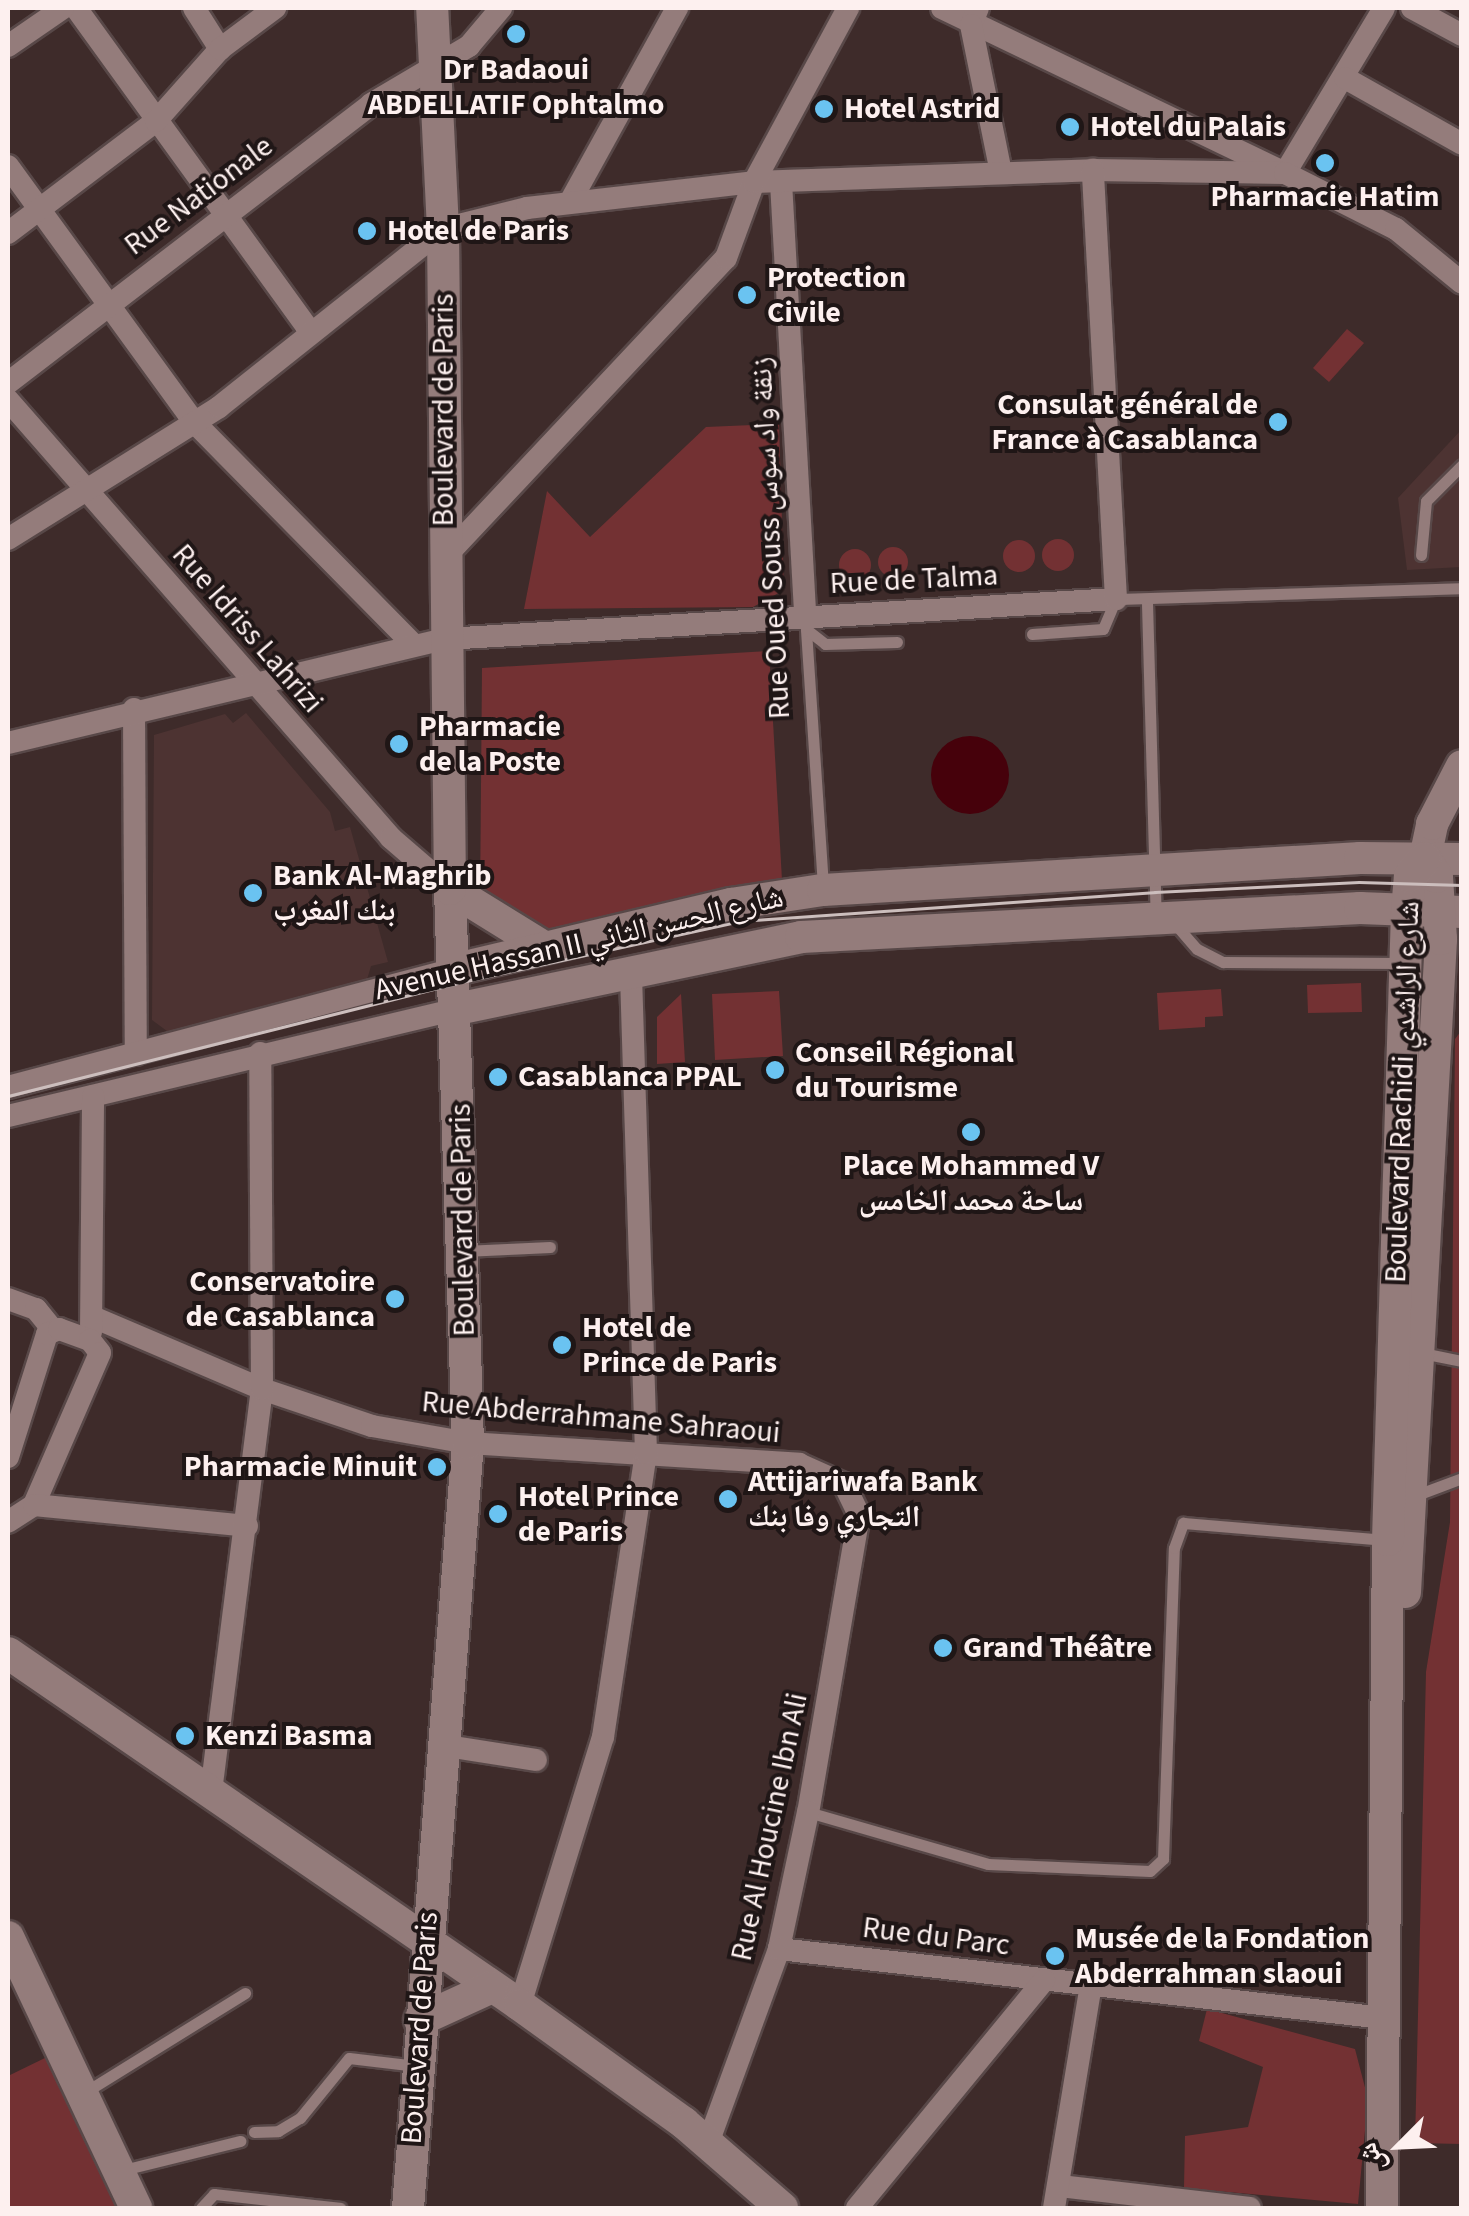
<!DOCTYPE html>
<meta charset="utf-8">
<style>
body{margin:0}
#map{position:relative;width:1469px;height:2216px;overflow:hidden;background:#3e2b2a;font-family:"Source Sans 3","Noto Naskh Arabic",sans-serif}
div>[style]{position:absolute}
.built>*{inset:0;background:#4d3332}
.green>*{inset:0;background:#733133}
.round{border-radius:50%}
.water>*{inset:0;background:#46010b}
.roads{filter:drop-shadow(2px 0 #584848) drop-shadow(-2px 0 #584848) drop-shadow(0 2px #584848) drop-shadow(0 -2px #584848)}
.lane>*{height:11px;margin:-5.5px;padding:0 5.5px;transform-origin:5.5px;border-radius:5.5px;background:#947c7b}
.street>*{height:22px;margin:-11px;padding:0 11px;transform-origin:11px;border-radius:11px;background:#947c7b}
.secondary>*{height:32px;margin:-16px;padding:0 16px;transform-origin:16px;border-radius:16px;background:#947c7b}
.tram>*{height:2.5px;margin:-1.25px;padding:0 1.25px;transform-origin:1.25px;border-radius:1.25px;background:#ccbebd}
.dots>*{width:28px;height:28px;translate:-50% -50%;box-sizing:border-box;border:5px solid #1f1616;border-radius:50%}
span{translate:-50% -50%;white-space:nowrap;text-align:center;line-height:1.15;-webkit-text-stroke:8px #1f1616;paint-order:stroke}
.poi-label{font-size:30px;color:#fdf0ef;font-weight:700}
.left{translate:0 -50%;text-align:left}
.right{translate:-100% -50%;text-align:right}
.street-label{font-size:30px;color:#fdf0ef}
.frame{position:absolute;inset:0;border:10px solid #fdf0ef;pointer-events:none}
.north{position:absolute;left:1349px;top:2096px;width:100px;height:100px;-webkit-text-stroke:8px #1f1616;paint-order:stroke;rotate:246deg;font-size:28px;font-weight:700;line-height:40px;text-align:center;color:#fdf0ef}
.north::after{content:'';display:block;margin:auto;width:35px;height:45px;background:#fdf0ef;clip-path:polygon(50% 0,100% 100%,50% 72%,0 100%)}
</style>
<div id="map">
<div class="built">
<i style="clip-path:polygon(1461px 430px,1461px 567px,1407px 570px,1398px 498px)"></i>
<i style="clip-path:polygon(246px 713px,330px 812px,335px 831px,350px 827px,388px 962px,371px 966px,366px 983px,171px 1034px,152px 1020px,154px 735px,225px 714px,233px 723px)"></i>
</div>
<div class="green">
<i style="clip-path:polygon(1347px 329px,1364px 343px,1329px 382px,1313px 368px)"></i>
<i style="clip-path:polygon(779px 424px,784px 590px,753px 607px,524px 609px,547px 491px,590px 537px,706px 427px)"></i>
<i class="round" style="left:1042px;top:539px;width:32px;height:32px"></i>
<i class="round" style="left:1003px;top:540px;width:32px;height:32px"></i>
<i class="round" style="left:878px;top:547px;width:30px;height:30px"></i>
<i class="round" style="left:839px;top:549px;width:32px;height:32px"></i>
<i style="clip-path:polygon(769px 651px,782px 880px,539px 936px,480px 905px,482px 668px)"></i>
<i style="clip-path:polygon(1361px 983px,1362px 1012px,1308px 1013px,1307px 985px)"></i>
<i style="clip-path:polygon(1221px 989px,1223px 1016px,1205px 1017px,1205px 1027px,1159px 1030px,1157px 993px)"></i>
<i style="clip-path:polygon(779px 991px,783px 1056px,715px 1060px,712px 994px)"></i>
<i style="clip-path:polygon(681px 994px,685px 1062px,657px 1064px,657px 1017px)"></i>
<i style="clip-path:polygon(1461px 1031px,1462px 2144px,1415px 2143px,1426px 1672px,1450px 1522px,1455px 1039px)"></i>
<i style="clip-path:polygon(1207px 2009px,1355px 2049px,1368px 2099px,1358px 2204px,1184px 2188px,1185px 2136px,1248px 2127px,1263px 2067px,1199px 2041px)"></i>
<i style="clip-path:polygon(47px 2057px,124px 2208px,8px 2208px,8px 2076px)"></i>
</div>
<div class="water">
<i class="round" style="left:931px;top:736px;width:78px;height:78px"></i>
</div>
<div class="roads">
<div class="lane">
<i style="left:1421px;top:555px;width:54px;rotate:-84.7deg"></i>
<i style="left:1426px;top:501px;width:51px;rotate:-45deg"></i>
<i style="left:1147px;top:603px;width:315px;rotate:88.4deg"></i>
<i style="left:805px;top:615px;width:271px;rotate:86.2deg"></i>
<i style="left:806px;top:629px;width:24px;rotate:38deg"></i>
<i style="left:825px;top:644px;width:72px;rotate:-1.6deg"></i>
<i style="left:1032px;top:634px;width:71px;rotate:-4deg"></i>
<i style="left:1103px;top:629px;width:33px;rotate:-67deg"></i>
<i style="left:1116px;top:599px;width:346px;rotate:-1.8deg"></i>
<i style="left:1175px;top:924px;width:33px;rotate:49deg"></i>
<i style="left:1197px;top:949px;width:29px;rotate:27deg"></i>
<i style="left:1223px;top:962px;width:179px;rotate:0.3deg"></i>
<i style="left:464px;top:1251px;width:86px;rotate:-2.7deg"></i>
<i style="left:1422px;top:1353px;width:41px;rotate:11.3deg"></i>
<i style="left:1414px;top:1496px;width:51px;rotate:-20.6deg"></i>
<i style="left:808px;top:1812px;width:187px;rotate:16.1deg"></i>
<i style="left:988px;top:1864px;width:162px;rotate:2.5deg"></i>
<i style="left:1150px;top:1871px;width:18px;rotate:-43deg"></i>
<i style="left:1163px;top:1859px;width:311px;rotate:-88deg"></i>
<i style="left:1174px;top:1548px;width:27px;rotate:-70deg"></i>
<i style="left:1183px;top:1523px;width:204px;rotate:4.8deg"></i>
<i style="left:87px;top:2091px;width:186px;rotate:-31.8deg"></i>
<i style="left:254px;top:2132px;width:24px;rotate:-2deg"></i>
<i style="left:278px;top:2131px;width:26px;rotate:-31deg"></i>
<i style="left:300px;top:2118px;width:77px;rotate:-50.8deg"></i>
<i style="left:349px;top:2058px;width:68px;rotate:6.7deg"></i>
<i style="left:123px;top:2170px;width:121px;rotate:-13.9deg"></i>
<i style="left:201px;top:2208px;width:19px;rotate:-47deg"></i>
<i style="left:214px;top:2194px;width:127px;rotate:6.3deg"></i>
</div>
<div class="street">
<i style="left:76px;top:8px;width:401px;rotate:54.1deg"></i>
<i style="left:194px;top:8px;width:49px;rotate:57.6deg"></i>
<i style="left:942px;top:8px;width:381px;rotate:25.7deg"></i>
<i style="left:1285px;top:173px;width:192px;rotate:-59deg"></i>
<i style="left:978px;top:8px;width:18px;rotate:112deg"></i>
<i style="left:971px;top:25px;width:151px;rotate:78.5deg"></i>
<i style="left:1412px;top:8px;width:57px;rotate:28.4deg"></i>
<i style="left:8px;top:46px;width:67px;rotate:-34.6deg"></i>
<i style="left:1345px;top:78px;width:134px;rotate:29.4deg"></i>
<i style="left:8px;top:166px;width:318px;rotate:54deg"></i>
<i style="left:195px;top:423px;width:312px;rotate:45.4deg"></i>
<i style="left:781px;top:182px;width:434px;rotate:86.8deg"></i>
<i style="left:570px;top:202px;width:222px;rotate:-61.1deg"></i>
<i style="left:8px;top:233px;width:186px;rotate:-37.1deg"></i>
<i style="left:156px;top:121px;width:96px;rotate:-48.4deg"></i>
<i style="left:220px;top:49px;width:69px;rotate:-36.7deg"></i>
<i style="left:8px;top:383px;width:458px;rotate:-37.5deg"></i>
<i style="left:371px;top:104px;width:114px;rotate:-30.6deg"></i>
<i style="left:469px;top:46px;width:50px;rotate:-49.9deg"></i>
<i style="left:8px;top:400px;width:582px;rotate:48.83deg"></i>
<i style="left:391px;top:838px;width:78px;rotate:40.8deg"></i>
<i style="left:8px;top:539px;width:249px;rotate:-32deg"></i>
<i style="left:219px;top:407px;width:286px;rotate:-38.5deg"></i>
<i style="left:443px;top:229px;width:87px;rotate:-14deg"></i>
<i style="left:527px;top:208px;width:228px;rotate:-6.5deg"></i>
<i style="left:754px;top:182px;width:339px;rotate:-2deg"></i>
<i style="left:1093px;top:170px;width:192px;rotate:0.9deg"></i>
<i style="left:1285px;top:173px;width:124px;rotate:26.8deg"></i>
<i style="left:1396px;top:229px;width:85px;rotate:39.3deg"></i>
<i style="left:445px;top:557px;width:410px;rotate:-46.8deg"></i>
<i style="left:726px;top:258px;width:81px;rotate:-69.8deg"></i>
<i style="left:754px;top:182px;width:198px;rotate:-61.6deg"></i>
<i style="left:134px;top:709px;width:345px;rotate:89.7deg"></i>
<i style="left:8px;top:743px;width:449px;rotate:-13.4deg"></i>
<i style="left:445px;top:639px;width:672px;rotate:-3.41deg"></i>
<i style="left:1116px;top:599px;width:430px;rotate:-93.1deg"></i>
<i style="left:8px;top:1087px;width:463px;rotate:-14.8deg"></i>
<i style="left:8px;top:1116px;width:462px;rotate:-13.4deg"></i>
<i style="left:8px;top:1299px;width:30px;rotate:20deg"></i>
<i style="left:36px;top:1309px;width:27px;rotate:51deg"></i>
<i style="left:93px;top:1317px;width:184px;rotate:23.1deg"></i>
<i style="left:262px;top:1389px;width:116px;rotate:18.6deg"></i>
<i style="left:372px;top:1426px;width:97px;rotate:10deg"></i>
<i style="left:468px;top:1443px;width:332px;rotate:3.6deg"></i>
<i style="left:799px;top:1464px;width:49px;rotate:24deg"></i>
<i style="left:844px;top:1484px;width:34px;rotate:64deg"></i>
<i style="left:859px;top:1515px;width:301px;rotate:99.7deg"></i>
<i style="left:808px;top:1812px;width:140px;rotate:102deg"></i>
<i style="left:779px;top:1949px;width:207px;rotate:110.1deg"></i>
<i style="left:91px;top:1332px;width:236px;rotate:-89.5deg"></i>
<i style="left:8px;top:1457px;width:129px;rotate:-72.4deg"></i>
<i style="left:47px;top:1334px;width:13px;rotate:-23deg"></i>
<i style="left:59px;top:1329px;width:33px;rotate:20deg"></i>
<i style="left:90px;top:1340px;width:16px;rotate:52deg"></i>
<i style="left:100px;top:1353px;width:166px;rotate:113.5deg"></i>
<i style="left:34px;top:1505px;width:31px;rotate:147deg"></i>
<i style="left:34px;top:1505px;width:214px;rotate:5.6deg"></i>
<i style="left:441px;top:1745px;width:96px;rotate:9deg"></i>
<i style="left:211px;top:1792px;width:406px;rotate:-82.8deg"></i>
<i style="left:262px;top:1389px;width:336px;rotate:-90.3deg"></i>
<i style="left:779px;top:1949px;width:609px;rotate:6.51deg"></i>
<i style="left:520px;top:2005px;width:281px;rotate:-72.8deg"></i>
<i style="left:603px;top:1737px;width:287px;rotate:-81.4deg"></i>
<i style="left:646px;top:1453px;width:482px;rotate:-91.8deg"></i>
<i style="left:1060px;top:2186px;width:191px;rotate:6.6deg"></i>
<i style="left:857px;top:2208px;width:295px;rotate:-50.6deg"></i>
<i style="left:1054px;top:2208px;width:226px;rotate:-80.6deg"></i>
</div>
<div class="secondary">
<i style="left:1425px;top:858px;width:35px;rotate:-78deg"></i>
<i style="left:1432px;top:824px;width:65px;rotate:-62.7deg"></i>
<i style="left:450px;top:889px;width:110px;rotate:31.7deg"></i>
<i style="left:456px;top:969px;width:283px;rotate:-13.3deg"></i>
<i style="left:731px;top:904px;width:93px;rotate:-8.7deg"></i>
<i style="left:823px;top:890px;width:538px;rotate:-3.41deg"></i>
<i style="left:1360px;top:858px;width:102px;rotate:0.6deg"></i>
<i style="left:457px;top:1009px;width:351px;rotate:-11.8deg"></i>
<i style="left:801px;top:937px;width:560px;rotate:-2.97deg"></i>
<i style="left:1360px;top:908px;width:102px;rotate:2.2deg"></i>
<i style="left:1405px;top:1592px;width:654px;rotate:-86.84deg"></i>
<i style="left:1441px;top:939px;width:62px;rotate:-93.7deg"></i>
<i style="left:1437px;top:877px;width:22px;rotate:-122deg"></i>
<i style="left:8px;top:1653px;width:621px;rotate:34.51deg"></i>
<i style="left:520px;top:2005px;width:202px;rotate:35.7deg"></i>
<i style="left:684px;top:2123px;width:130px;rotate:40.9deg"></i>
<i style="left:8px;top:1937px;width:300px;rotate:64.7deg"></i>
<i style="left:420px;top:2020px;width:79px;rotate:-24.6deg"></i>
<i style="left:408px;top:2208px;width:767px;rotate:-85.52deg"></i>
<i style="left:468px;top:1443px;width:554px;rotate:-91.86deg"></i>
<i style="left:450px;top:889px;width:660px;rotate:-90.61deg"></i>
<i style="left:443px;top:229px;width:221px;rotate:-92.8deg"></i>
<i style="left:1382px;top:2208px;width:668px;rotate:-89.49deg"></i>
<i style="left:1388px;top:1540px;width:630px;rotate:-88.27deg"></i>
<i style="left:1407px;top:910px;width:34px;rotate:-85deg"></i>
<i style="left:1410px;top:876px;width:23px;rotate:-50deg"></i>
</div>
</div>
<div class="tram">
<i style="left:8px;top:1096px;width:463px;rotate:-14.1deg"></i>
<i style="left:457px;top:983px;width:291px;rotate:-12.3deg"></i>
<i style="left:741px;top:921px;width:415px;rotate:-4deg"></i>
<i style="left:1155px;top:892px;width:204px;rotate:-2.8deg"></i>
<i style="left:1359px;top:882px;width:103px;rotate:1.7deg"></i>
</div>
<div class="dots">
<i style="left:516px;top:34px;background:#6ac3f1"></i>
<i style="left:824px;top:109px;background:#6ac3f1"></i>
<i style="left:1070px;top:127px;background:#6ac3f1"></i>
<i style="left:1325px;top:163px;background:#6ac3f1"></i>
<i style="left:367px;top:231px;background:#6ac3f1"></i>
<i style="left:747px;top:295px;background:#6ac3f1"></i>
<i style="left:1278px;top:422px;background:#6ac3f1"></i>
<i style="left:399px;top:744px;background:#6ac3f1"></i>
<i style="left:253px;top:893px;background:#6ac3f1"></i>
<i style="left:775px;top:1070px;background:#6ac3f1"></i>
<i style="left:498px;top:1077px;background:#6ac3f1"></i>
<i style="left:971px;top:1132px;background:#6ac3f1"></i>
<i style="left:395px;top:1299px;background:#6ac3f1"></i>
<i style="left:562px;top:1345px;background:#6ac3f1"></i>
<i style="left:437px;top:1467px;background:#6ac3f1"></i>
<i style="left:728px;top:1499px;background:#6ac3f1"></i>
<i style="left:498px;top:1514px;background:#6ac3f1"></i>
<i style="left:943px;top:1648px;background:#6ac3f1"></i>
<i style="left:185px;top:1736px;background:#6ac3f1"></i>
<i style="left:1055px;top:1956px;background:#6ac3f1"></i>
</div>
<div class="poi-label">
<span style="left:516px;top:87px">Dr Badaoui<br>ABDELLATIF Ophtalmo</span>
<span class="left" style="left:844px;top:109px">Hotel Astrid</span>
<span class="left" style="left:1090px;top:127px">Hotel du Palais</span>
<span style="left:1325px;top:197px">Pharmacie Hatim</span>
<span class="left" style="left:387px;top:231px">Hotel de Paris</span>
<span class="left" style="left:767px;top:295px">Protection<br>Civile</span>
<span class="right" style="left:1258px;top:422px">Consulat général de<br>France à Casablanca</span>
<span class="left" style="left:419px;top:744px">Pharmacie<br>de la Poste</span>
<span class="left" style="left:273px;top:893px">Bank Al-Maghrib<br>بنك المغرب</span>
<span class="left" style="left:795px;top:1070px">Conseil Régional<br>du Tourisme</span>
<span class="left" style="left:518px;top:1077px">Casablanca PPAL</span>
<span style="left:971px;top:1183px">Place Mohammed V<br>ساحة محمد الخامس</span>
<span class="right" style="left:375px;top:1299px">Conservatoire<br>de Casablanca</span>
<span class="left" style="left:582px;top:1345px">Hotel de<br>Prince de Paris</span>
<span class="right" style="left:417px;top:1467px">Pharmacie Minuit</span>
<span class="left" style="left:748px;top:1499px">Attijariwafa Bank<br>التجاري وفا بنك</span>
<span class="left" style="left:518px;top:1514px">Hotel Prince<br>de Paris</span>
<span class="left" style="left:963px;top:1648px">Grand Théâtre</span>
<span class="left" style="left:205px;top:1736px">Kenzi Basma</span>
<span class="left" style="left:1075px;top:1956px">Musée de la Fondation<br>Abderrahman slaoui</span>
</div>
<div class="street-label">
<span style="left:199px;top:196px;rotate:-37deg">Rue Nationale</span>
<span style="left:444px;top:410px;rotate:-90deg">Boulevard de Paris</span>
<span style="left:771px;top:538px;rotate:-93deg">Rue Oued Souss زنقة واد سوس</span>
<span style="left:914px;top:580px;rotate:-3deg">Rue de Talma</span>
<span style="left:247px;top:629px;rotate:49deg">Rue Idriss Lahrizi</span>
<span style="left:579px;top:944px;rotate:-13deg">Avenue Hassan II شارع الحسن الثاني</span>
<span style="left:1403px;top:1092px;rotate:-88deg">Boulevard Rachidi شارع الراشدي</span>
<span style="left:463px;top:1220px;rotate:-91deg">Boulevard de Paris</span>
<span style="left:601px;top:1418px;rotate:5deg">Rue Abderrahmane Sahraoui</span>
<span style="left:770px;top:1827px;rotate:-78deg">Rue Al Houcine Ibn Ali</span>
<span style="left:936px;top:1937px;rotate:7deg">Rue du Parc</span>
<span style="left:420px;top:2028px;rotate:-86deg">Boulevard de Paris</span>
</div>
<div class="frame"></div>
<div class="north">ش</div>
</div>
